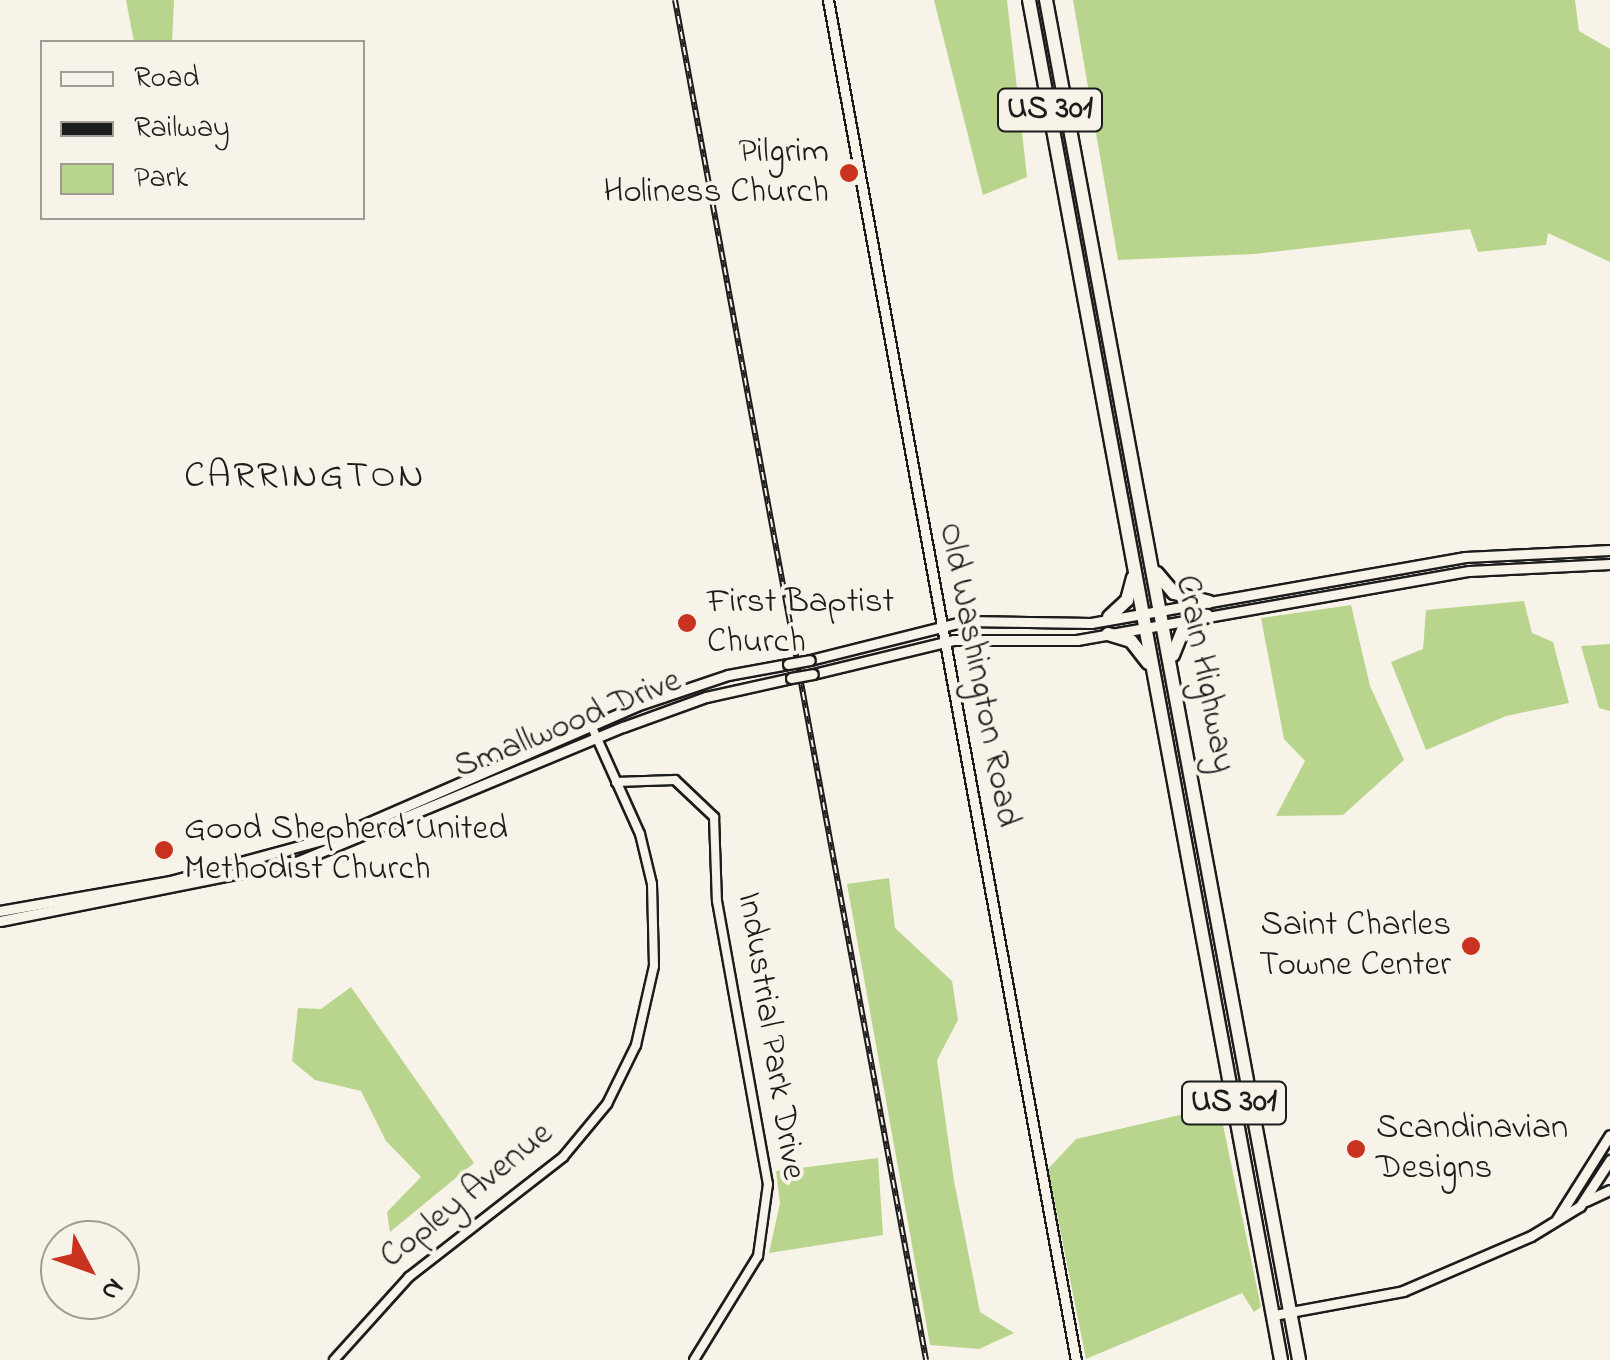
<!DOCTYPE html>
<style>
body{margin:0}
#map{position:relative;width:1610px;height:1360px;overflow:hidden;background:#f7f3e8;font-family:"Indie Flower",sans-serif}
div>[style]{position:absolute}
.green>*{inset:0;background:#b9d58d}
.roads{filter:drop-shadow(2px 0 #1c1c1c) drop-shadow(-2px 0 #1c1c1c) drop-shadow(0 2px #1c1c1c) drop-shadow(0 -2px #1c1c1c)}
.tertiary>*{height:8px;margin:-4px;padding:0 4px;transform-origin:4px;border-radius:4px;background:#f7f3e8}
.secondary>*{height:9px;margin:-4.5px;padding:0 4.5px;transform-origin:4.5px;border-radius:4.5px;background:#f7f3e8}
.trunk>*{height:12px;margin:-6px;padding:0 6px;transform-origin:6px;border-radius:6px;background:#f7f3e8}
.rail>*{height:6px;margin-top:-3px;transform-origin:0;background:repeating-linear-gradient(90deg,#f7f3e8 0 8px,#1c1c1c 0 16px);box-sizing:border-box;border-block:2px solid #1c1c1c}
.bridges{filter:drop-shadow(2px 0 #1c1c1c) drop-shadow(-2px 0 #1c1c1c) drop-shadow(0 2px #1c1c1c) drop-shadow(0 -2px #1c1c1c)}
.secondary-bridge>*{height:9px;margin:-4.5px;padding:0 4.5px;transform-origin:4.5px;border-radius:4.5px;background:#f7f3e8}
.dots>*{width:28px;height:28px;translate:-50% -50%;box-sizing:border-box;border:5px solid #f7f3e8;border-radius:50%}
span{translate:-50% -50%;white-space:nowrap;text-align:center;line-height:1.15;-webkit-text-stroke:8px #f7f3e8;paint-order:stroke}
.shield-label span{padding:2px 8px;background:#f7f3e8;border:2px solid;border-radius:8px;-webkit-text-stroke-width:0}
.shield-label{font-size:32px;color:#1c1c1c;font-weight:700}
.poi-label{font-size:35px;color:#1c1c1c}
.right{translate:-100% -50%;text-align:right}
.left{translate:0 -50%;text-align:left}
.street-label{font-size:35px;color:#1c1c1c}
.neighbourhood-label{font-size:38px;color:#1c1c1c;letter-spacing:2.5px}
.legend{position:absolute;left:40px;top:40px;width:325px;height:180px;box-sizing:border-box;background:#f7f3e8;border:2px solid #9f9d96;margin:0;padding:12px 18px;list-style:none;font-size:30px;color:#1c1c1c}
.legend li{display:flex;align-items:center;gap:20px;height:50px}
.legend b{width:50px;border:2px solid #9f9d96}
.north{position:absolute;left:40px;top:1220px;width:100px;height:100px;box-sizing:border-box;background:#f7f3e8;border:2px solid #9f9d96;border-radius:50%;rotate:131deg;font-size:28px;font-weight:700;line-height:40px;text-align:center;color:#1c1c1c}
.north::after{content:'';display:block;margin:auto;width:35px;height:45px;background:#c8321e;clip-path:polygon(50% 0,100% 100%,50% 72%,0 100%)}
</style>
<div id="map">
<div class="green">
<i style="clip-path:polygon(126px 0,174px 0,172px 42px,134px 42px)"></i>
<i style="clip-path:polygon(934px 0,1007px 0,1027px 177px,983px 195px)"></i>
<i style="clip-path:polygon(1073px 0,1575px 0,1579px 31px,1610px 49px,1610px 262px,1548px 233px,1546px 245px,1478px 252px,1470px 229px,1254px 254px,1118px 260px)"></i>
<i style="clip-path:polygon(1524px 601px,1532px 633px,1553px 642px,1569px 703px,1506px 716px,1426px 750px,1391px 662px,1423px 649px,1426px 610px)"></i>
<i style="clip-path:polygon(1351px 605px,1370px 686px,1404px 760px,1343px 815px,1276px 816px,1305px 761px,1284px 739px,1261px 618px)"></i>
<i style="clip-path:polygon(1610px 644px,1610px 711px,1599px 708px,1581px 646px)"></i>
<i style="clip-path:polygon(889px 878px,895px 928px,952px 981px,958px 1020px,937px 1060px,954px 1181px,980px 1312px,1014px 1333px,979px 1349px,930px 1345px,847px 884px)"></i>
<i style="clip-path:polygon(351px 987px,474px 1163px,390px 1232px,387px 1212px,421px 1177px,386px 1141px,361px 1091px,315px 1080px,292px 1061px,298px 1008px,321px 1009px)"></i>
<i style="clip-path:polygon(1219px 1106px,1261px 1307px,1254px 1312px,1242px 1293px,1086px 1359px,1048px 1169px,1076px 1139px)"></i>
<i style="clip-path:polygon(878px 1158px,883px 1235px,769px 1253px,780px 1203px,776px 1171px)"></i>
</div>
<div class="roads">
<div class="tertiary">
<i style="left:616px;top:782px;width:59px;rotate:-1.9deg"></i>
<i style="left:675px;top:780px;width:54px;rotate:43.5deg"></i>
<i style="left:714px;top:817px;width:84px;rotate:88deg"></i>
<i style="left:717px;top:901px;width:288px;rotate:79.8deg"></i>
<i style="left:768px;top:1184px;width:73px;rotate:97.9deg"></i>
<i style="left:758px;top:1256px;width:122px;rotate:121.6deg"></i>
<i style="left:334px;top:1360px;width:112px;rotate:-47.9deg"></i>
<i style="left:409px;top:1277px;width:195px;rotate:-37.9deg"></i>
<i style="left:563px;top:1157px;width:69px;rotate:-50.3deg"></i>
<i style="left:607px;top:1104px;width:66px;rotate:-63.8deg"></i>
<i style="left:636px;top:1045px;width:81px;rotate:-77.2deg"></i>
<i style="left:654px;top:966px;width:82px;rotate:-91.4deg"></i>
<i style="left:652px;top:884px;width:51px;rotate:-103.5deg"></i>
<i style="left:640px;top:834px;width:120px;rotate:-114.2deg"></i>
</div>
<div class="secondary">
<i style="left:828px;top:0;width:1382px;rotate:79.67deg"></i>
<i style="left:810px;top:660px;width:160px;rotate:-14.1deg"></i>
<i style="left:965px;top:621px;width:126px;rotate:0.9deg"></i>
<i style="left:1091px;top:623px;width:380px;rotate:-10deg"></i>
<i style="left:1465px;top:557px;width:145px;rotate:-2.8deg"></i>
<i style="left:813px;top:674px;width:145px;rotate:-13.6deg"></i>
<i style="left:954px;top:640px;width:123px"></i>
<i style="left:1077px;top:640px;width:398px;rotate:-10deg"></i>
<i style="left:1469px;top:571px;width:141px;rotate:-2.8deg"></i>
<i style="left:0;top:911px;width:173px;rotate:-10deg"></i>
<i style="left:170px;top:881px;width:176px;rotate:-15.1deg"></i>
<i style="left:340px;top:835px;width:323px;rotate:-23.5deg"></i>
<i style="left:636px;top:706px;width:97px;rotate:-18.6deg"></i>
<i style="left:728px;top:675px;width:61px;rotate:-10.4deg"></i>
<i style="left:0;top:921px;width:305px;rotate:-11.3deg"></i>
<i style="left:299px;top:861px;width:351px;rotate:-22.5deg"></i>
<i style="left:623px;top:727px;width:88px;rotate:-19.9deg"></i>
<i style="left:706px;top:697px;width:87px;rotate:-12.6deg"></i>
<i style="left:1586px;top:1201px;width:26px;rotate:-25deg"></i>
<i style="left:1557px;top:1219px;width:99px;rotate:-57.8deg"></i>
<i style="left:1274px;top:1315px;width:131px;rotate:-10.5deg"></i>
<i style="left:1403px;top:1291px;width:139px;rotate:-23.3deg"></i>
<i style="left:1531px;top:1236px;width:57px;rotate:-31.5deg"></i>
<i style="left:1580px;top:1206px;width:55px;rotate:-56.9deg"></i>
</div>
<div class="trunk">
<i style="left:1029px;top:0;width:1383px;rotate:79.5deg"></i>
<i style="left:1046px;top:0;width:1383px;rotate:79.46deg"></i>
<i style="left:1157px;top:573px;width:26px;rotate:50deg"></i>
<i style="left:1174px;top:593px;width:36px;rotate:14deg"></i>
<i style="left:1109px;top:617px;width:25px;rotate:-43deg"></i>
<i style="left:1127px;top:600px;width:23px;rotate:-75deg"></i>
<i style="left:1108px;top:634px;width:24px;rotate:17deg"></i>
<i style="left:1131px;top:641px;width:28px;rotate:52deg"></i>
<i style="left:1173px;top:655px;width:29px;rotate:-68deg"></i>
<i style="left:1184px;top:628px;width:26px;rotate:-28deg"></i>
</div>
</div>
<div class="rail">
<i style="left:675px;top:0;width:1383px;rotate:79.54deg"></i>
</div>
<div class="bridges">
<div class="secondary-bridge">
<i style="left:788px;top:664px;width:22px;rotate:-10deg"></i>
<i style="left:791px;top:678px;width:22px;rotate:-10deg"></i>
</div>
</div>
<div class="dots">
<i style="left:849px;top:173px;background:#c8321e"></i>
<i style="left:687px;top:623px;background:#c8321e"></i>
<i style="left:164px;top:850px;background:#c8321e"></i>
<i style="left:1471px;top:946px;background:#c8321e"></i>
<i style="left:1356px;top:1149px;background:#c8321e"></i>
</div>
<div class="shield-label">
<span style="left:1050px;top:110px">US 301</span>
<span style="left:1234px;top:1103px">US 301</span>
</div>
<div class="poi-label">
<span class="right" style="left:829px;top:173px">Pilgrim<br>Holiness Church</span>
<span class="left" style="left:707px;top:623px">First Baptist<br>Church</span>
<span class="left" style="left:184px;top:850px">Good Shepherd United<br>Methodist Church</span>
<span class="right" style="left:1451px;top:946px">Saint Charles<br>Towne Center</span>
<span class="left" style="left:1376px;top:1149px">Scandinavian<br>Designs</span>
</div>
<div class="street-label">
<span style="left:1204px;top:674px;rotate:79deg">Crain Highway</span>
<span style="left:978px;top:675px;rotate:79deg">Old Washington Road</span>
<span style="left:568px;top:725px;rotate:-22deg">Smallwood Drive</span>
<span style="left:770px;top:1036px;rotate:81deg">Industrial Park Drive</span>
<span style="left:467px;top:1196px;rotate:-39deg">Copley Avenue</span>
</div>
<div class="neighbourhood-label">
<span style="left:305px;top:478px">CARRINGTON</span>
</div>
<ul class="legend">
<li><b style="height:12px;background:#f7f3e8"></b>Road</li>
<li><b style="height:12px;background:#1c1c1c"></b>Railway</li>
<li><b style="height:28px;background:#b9d58d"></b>Park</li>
</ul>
<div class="north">N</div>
</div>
